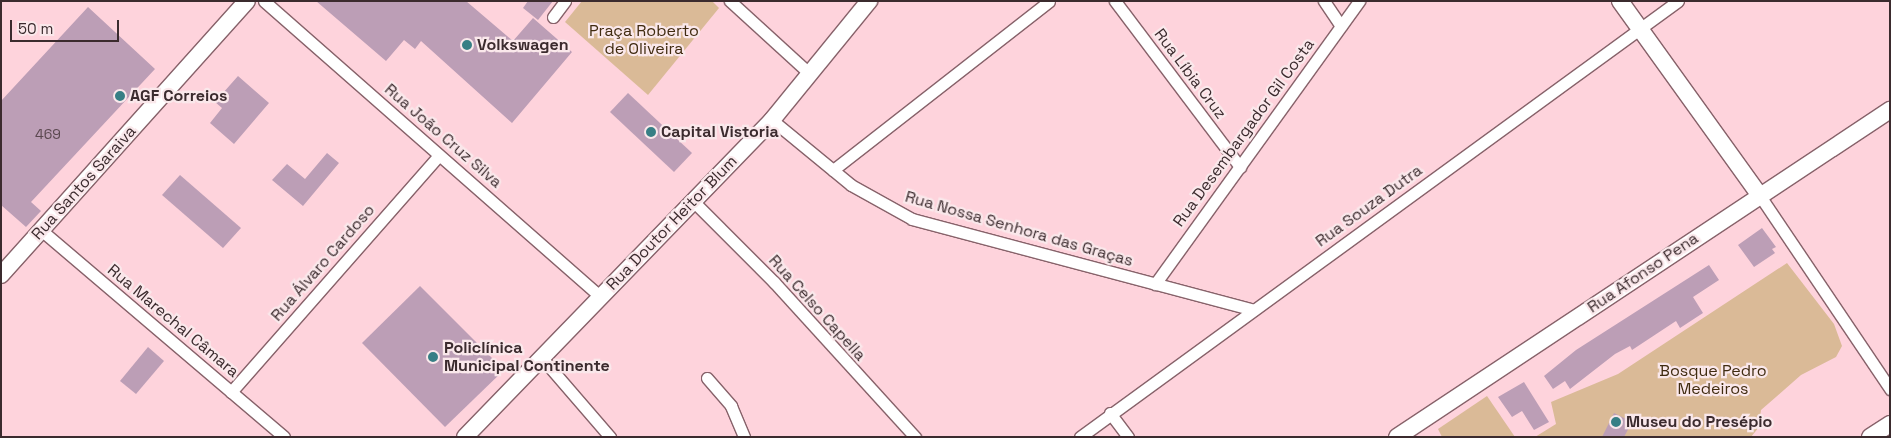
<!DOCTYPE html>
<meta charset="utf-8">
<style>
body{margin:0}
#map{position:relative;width:1891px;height:438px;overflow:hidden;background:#fed3dc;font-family:"Space Grotesk",sans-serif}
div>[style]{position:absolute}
.green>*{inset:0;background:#daba97}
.building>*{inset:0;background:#bc9eb6}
.roads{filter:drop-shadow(1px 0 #87626a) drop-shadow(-1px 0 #87626a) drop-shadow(0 1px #87626a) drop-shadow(0 -1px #87626a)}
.street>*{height:11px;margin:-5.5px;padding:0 5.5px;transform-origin:5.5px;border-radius:5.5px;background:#fff}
.secondary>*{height:16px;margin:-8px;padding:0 8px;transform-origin:8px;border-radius:8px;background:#fff}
.dots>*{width:14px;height:14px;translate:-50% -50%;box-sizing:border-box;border:2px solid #fae8eb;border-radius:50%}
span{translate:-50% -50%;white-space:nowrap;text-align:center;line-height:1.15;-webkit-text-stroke:4.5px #fae8eb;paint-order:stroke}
.number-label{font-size:14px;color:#5b4850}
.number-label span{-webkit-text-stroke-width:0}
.park-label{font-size:16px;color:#402b10}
.poi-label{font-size:16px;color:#3b2b2e;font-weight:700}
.left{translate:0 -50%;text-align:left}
.street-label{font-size:16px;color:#3b2b2e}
.frame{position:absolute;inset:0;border:2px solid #3b2b2e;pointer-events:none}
.scale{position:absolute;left:10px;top:20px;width:109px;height:22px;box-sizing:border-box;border:2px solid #3b2b2e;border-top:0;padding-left:6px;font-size:15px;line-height:18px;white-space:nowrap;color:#3b2b2e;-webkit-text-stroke:4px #fae8eb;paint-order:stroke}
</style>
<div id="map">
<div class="green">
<i style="clip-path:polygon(582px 1px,712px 1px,719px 8px,648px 95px,565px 22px)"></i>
<i style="clip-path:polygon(1787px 263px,1834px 324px,1842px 346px,1836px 357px,1801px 375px,1761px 410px,1759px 427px,1751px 437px,1535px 437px,1556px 424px,1551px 402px,1618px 374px)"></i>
<i style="clip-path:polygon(1487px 396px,1515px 437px,1442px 437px,1438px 429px)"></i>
</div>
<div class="building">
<i style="clip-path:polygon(316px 1px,466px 1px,513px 41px,533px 18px,572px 52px,512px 123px,421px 41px,415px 49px,404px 40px,386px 61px)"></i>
<i style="clip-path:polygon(528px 1px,553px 1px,538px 20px,523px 8px)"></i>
<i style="clip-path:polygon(88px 7px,155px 69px,31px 202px,41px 211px,26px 227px,1px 205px,1px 101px)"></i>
<i style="clip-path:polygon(238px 76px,269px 103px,234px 144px,210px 123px,222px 108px,215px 102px)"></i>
<i style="clip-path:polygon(628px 93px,692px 153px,674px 172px,610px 112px)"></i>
<i style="clip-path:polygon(327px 153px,339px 163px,303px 206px,272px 180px,287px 164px,305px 179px)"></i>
<i style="clip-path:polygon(180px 175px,241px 228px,223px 248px,162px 195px)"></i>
<i style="clip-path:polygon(1762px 228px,1776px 247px,1772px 249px,1775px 253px,1754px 267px,1738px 245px)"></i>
<i style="clip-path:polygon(1709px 265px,1719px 280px,1693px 297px,1703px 313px,1680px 328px,1676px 321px,1632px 350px,1630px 346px,1615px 354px,1570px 389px,1565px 381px,1553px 389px,1544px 376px,1576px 350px)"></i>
<i style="clip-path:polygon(420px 286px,504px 370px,445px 427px,362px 343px)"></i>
<i style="clip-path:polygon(148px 347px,164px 361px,136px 394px,120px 381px)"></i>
<i style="clip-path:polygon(1524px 382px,1549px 422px,1534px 430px,1522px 411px,1512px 417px,1498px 397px)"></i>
<i style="clip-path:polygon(1614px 413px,1632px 422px,1624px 437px,1602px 437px)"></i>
</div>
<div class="roads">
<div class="street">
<i style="left:264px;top:1px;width:447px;rotate:41.3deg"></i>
<i style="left:730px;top:1px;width:108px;rotate:42.4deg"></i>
<i style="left:1115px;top:1px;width:208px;rotate:53deg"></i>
<i style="left:1324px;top:1px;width:30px;rotate:56deg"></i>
<i style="left:553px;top:17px;width:20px;rotate:-53deg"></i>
<i style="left:772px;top:120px;width:102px;rotate:39.4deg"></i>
<i style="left:851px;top:185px;width:70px;rotate:29.1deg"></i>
<i style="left:912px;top:219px;width:353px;rotate:14.9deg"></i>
<i style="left:833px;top:170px;width:274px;rotate:-38deg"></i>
<i style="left:1760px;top:196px;width:233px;rotate:56deg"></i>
<i style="left:694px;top:202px;width:113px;rotate:45deg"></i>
<i style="left:774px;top:282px;width:210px;rotate:47.7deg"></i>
<i style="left:41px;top:230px;width:319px;rotate:40.4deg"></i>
<i style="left:1155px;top:284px;width:349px;rotate:-54.2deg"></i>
<i style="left:541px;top:357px;width:106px;rotate:49.2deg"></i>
<i style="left:707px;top:378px;width:37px;rotate:49deg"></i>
<i style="left:731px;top:406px;width:34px;rotate:67deg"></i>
<i style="left:231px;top:392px;width:315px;rotate:-48.7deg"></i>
<i style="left:1110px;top:413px;width:30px;rotate:53deg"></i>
<i style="left:1080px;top:437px;width:740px;rotate:-36.1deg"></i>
</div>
<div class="secondary">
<i style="left:1620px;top:1px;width:240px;rotate:54.3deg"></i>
<i style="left:1px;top:275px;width:368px;rotate:-48.1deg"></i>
<i style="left:465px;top:437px;width:441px;rotate:-45.9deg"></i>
<i style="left:772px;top:120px;width:154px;rotate:-50.8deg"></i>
<i style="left:1397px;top:437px;width:592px;rotate:-33.56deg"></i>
<i style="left:1870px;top:437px;width:24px;rotate:-33deg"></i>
</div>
</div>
<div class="dots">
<i style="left:467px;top:45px;background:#377f85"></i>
<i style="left:120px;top:96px;background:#377f85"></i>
<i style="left:651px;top:132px;background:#377f85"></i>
<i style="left:433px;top:357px;background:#377f85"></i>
<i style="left:1616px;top:422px;background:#377f85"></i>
</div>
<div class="number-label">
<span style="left:48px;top:134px">469</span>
</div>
<div class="park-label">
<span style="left:644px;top:40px">Praça Roberto<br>de Oliveira</span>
<span style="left:1713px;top:380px">Bosque Pedro<br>Medeiros</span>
</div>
<div class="poi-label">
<span class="left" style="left:477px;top:45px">Volkswagen</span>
<span class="left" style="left:130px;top:96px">AGF Correios</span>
<span class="left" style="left:661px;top:132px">Capital Vistoria</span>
<span class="left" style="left:444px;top:357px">Policlínica<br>Municipal Continente</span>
<span class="left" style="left:1626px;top:422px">Museu do Presépio</span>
</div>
<div class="street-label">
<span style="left:1190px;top:74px;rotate:53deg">Rua Líbia Cruz</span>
<span style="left:1244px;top:133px;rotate:-54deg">Rua Desembargador Gil Costa</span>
<span style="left:443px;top:136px;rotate:41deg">Rua João Cruz Silva</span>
<span style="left:84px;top:183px;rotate:-48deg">Rua Santos Saraiva</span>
<span style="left:1369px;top:206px;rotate:-36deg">Rua Souza Dutra</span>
<span style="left:672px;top:223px;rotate:-46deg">Rua Doutor Heitor Blum</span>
<span style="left:1019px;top:229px;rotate:16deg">Rua Nossa Senhora das Graças</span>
<span style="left:323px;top:263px;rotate:-49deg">Rua Álvaro Cardoso</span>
<span style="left:1643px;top:273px;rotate:-34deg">Rua Afonso Pena</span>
<span style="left:817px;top:308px;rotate:48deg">Rua Celso Capella</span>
<span style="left:173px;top:321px;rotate:40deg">Rua Marechal Câmara</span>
</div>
<div class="frame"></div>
<div class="scale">50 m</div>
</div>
